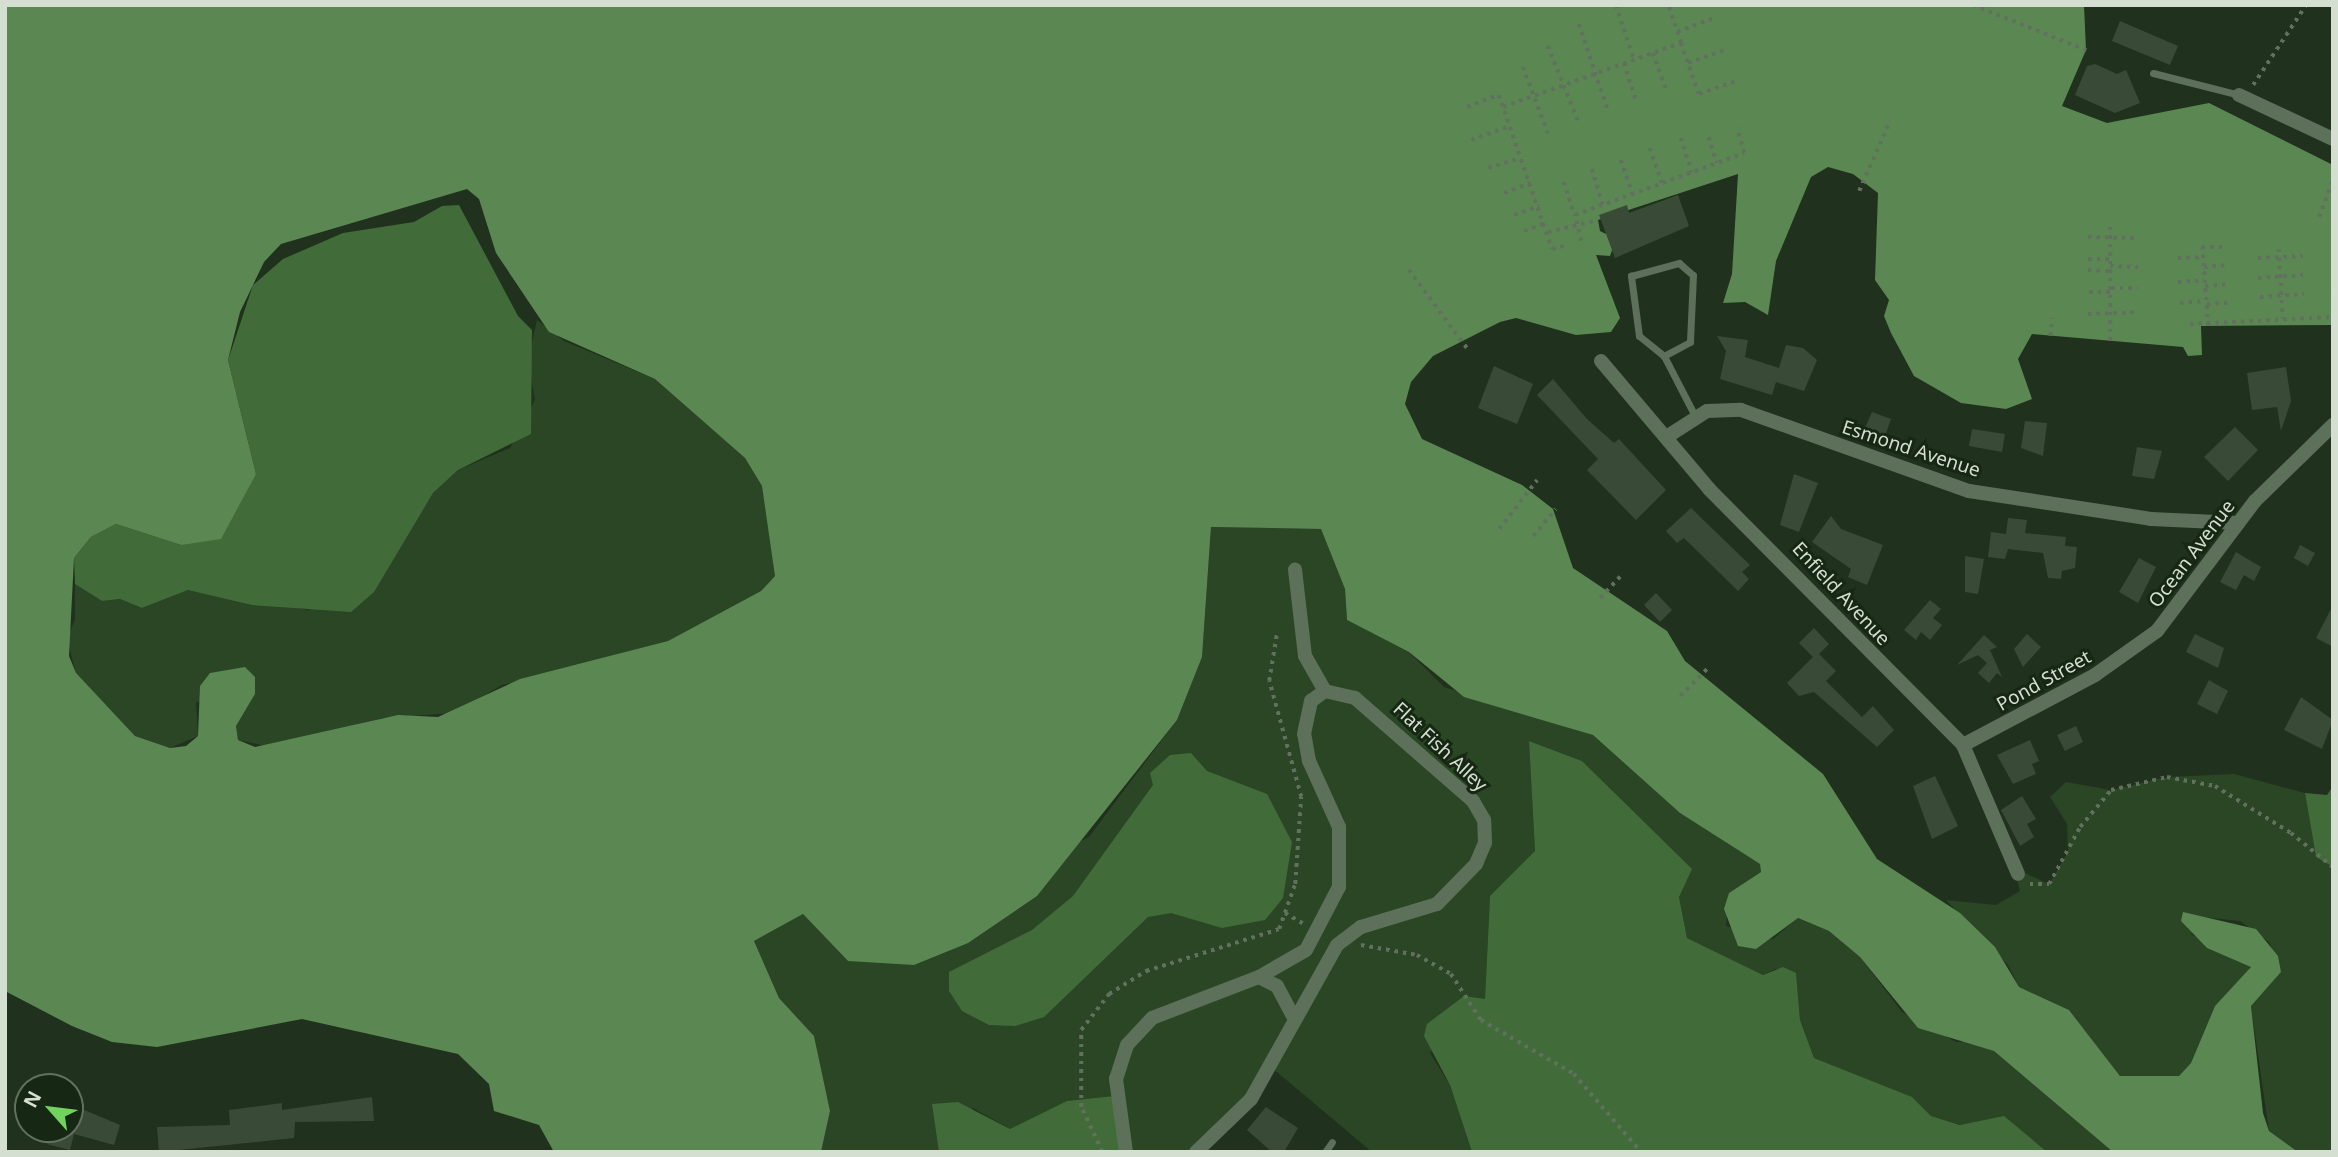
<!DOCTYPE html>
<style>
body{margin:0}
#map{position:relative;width:2338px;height:1157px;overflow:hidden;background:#20311d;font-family:"Noto Sans",sans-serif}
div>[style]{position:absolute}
.green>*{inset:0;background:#2a4625}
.forest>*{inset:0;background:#416c39}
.water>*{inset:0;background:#5b8753}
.building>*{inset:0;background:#394b36}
.path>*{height:3.5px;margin-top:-1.75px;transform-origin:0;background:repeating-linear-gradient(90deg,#62705f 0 3.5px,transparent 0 8.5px)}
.service>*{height:7px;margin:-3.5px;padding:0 3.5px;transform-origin:3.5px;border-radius:3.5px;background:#5d705a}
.minor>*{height:14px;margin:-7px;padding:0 7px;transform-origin:7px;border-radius:7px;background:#5d705a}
span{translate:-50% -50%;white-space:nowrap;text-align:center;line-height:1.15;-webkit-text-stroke:6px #162713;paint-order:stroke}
.street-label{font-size:19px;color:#d4dfd2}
.frame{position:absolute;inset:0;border:7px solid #d4dfd2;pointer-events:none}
.north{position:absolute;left:14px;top:1073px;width:70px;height:70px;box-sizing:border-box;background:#162713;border:2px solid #62715f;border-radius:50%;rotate:298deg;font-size:19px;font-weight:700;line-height:28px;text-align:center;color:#d4dfd2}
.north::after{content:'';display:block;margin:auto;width:24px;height:32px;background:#71d35e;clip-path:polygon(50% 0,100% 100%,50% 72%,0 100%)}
</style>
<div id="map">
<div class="green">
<i style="clip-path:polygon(537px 320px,564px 341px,655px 379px,745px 458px,762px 486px,773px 540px,775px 576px,761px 591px,668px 641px,502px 685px,455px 713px,382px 718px,271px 747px,238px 740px,236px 726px,255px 694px,196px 702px,198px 736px,170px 748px,135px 736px,76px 674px,67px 638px,75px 620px,75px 584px,102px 601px,120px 599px,142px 608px,188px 590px,309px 610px,411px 527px,433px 493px,458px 470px,510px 448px,535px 400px,528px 361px)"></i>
<i style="clip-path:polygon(1211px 527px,1321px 529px,1345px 589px,1347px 620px,1409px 652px,1444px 687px,1593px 735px,1680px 813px,1760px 864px,1761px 872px,1729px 893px,1726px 926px,1773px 939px,1797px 918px,1829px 931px,1860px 957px,1902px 1012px,1956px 1042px,1979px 1042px,1994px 1051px,2113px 1152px,2047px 1152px,1987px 1120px,1961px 1125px,1931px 1116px,1911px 1097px,1814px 1058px,1800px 1020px,1796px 973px,1775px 969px,1763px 975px,1687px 938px,1679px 897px,1613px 792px,1582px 761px,1529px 741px,1535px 852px,1490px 896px,1485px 1000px,1430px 1053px,1450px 1085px,1472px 1152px,1372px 1152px,1271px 1067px,1196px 1152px,1126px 1152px,1068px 1101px,1010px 1129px,973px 1108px,939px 1152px,821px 1152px,830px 1111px,814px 1036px,779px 998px,754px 941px,803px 914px,848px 961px,1089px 837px,1177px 720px,1202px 657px)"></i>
<i style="clip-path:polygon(2234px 774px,2305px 793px,2316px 857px,2333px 867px,2333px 1152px,2298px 1152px,2269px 1131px,2251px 1006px,2281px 972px,2269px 942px,2240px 921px,2203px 917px,2191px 934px,2251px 966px,2243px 982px,2215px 1006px,2191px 1063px,2179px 1076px,2141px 1080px,2120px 1076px,2069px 1010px,2019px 987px,2008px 965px,1946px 900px,1996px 905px,2020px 891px,2014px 868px,2049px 884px,2068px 852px,2067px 824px,2050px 797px,2066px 782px,2111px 790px,2167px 777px)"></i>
</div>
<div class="forest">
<i style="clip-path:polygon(459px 205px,518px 316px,532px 330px,531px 434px,458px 470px,433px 493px,374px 592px,351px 612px,252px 605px,188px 590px,142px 608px,120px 599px,102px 601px,75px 584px,74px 558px,91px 537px,116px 524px,181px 545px,256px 474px,228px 360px,253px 285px,283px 259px,343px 233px,414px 222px,442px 206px)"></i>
<i style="clip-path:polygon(1529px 741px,1582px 761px,1692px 869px,1679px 897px,1687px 938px,1763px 975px,1783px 967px,1796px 973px,1800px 1020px,1814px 1058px,1912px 1097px,1931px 1116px,1960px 1125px,2004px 1116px,2047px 1152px,1472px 1152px,1450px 1085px,1424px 1036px,1427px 1024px,1464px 996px,1485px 999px,1490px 896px,1535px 851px)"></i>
<i style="clip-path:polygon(1191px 753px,1207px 771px,1267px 794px,1292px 842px,1283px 898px,1265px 920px,1222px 928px,1171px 913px,1148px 917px,1044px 1017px,1015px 1026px,989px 1025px,962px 1011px,949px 991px,949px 972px,1032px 930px,1073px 896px,1153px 785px,1150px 773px,1170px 755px)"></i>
<i style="clip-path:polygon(2333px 786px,2333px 867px,2316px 857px,2305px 793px,2327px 795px)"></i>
<i style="clip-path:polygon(1115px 1096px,1126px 1152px,939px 1152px,932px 1104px,958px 1102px,1010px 1129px,1067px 1101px)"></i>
</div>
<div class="water">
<i style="clip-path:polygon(evenodd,5px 5px,2084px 5px,2086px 50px,2062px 106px,2107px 123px,2209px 103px,2333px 165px,2333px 325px,2201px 326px,2202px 355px,2188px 356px,2183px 347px,2032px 334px,2018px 359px,2032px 399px,2006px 409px,1961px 403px,1914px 376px,1891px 333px,1884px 316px,1889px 300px,1875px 280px,1878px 193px,1853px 174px,1828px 167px,1811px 177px,1776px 261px,1768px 315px,1745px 302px,1723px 303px,1732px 274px,1738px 174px,1598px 220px,1600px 231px,1616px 239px,1610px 256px,1596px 255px,1620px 318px,1611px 332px,1576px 335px,1516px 318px,1500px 322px,1433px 356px,1411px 382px,1405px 404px,1422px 439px,1522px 485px,1553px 509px,1573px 568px,1667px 631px,1685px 661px,1823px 774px,1877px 859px,1960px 913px,1995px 947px,2019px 987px,2069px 1010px,2120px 1076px,2179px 1076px,2191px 1063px,2215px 1006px,2251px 967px,2207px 948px,2181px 921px,2183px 912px,2256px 929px,2278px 956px,2281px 972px,2251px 1006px,2263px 1113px,2269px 1131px,2298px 1152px,2113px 1152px,1994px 1051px,1918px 1028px,1860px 957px,1829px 931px,1798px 918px,1756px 949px,1738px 946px,1724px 909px,1729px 893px,1761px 872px,1760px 864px,1680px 813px,1593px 735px,1464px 697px,1409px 652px,1347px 620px,1345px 589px,1321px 529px,1211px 527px,1202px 657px,1177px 720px,1037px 896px,968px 943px,914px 965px,848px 961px,803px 914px,754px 941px,779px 998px,814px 1036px,830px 1111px,821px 1152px,554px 1152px,539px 1125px,494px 1111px,489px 1084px,458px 1054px,302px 1019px,157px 1047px,112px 1042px,72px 1026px,5px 991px,5px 5px,467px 189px,479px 199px,496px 253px,549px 332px,655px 379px,745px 458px,762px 486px,775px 576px,761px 591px,668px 641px,520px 679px,438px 717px,398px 715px,255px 747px,238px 740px,236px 726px,255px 694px,255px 677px,245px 667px,210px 673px,200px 686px,198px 736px,186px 746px,170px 748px,135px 736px,76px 673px,69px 656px,74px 558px,91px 537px,116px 524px,181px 545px,221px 539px,256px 474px,228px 360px,240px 312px,264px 262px,281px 244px,467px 189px)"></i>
</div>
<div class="building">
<i style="clip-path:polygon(2120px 21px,2178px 46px,2170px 65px,2112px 41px)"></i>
<i style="clip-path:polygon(2095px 64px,2117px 74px,2126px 70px,2140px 103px,2115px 113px,2075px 95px,2087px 66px)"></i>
<i style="clip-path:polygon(1678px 195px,1689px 226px,1615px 258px,1599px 215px,1627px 205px,1629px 213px)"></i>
<i style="clip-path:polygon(1717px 336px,1748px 340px,1745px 357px,1779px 368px,1786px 345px,1803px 348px,1817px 360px,1804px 391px,1776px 382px,1772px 395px,1720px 379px,1726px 351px)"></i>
<i style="clip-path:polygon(1494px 366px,1533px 384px,1517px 424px,1478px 408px)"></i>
<i style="clip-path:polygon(2286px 367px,2291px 401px,2281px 431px,2277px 407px,2252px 410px,2247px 373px)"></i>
<i style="clip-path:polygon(1553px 379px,1587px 419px,1614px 443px,1619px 439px,1666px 490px,1636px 520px,1587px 470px,1598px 459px,1537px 395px)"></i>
<i style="clip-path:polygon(1872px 412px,1891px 419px,1885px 436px,1865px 428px)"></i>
<i style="clip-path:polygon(2025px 421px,2047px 423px,2043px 456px,2021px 448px)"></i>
<i style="clip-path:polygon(2235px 427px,2258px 450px,2228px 481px,2204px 457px)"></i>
<i style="clip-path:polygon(1972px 429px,2005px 434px,2002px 452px,1969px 446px)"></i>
<i style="clip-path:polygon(2137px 447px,2162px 451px,2154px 479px,2132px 476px)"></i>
<i style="clip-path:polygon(1794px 474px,1818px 483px,1799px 532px,1780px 525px)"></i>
<i style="clip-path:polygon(1691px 508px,1750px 565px,1742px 572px,1749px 579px,1738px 591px,1684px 538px,1677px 543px,1666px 531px)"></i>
<i style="clip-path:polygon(1831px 516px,1841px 529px,1883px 545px,1867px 585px,1848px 577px,1851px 569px,1812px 542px)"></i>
<i style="clip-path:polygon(2008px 518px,2027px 520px,2025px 533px,2066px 537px,2065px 546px,2077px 547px,2075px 568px,2062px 571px,2061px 579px,2048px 578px,2043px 553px,2008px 549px,2005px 559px,1988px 557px,1991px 532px,2006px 534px)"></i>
<i style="clip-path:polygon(2300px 545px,2315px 553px,2308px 566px,2294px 558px)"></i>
<i style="clip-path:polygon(2236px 552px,2261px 567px,2254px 581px,2244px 575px,2236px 590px,2220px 582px)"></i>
<i style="clip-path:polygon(1965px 556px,1984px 559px,1978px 594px,1965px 592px)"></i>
<i style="clip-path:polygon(2139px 558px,2156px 567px,2138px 603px,2119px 592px)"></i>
<i style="clip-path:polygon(1656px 593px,1672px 610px,1660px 622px,1644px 605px)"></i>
<i style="clip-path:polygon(1930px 600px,1941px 609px,1933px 618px,1942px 625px,1930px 640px,1921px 632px,1916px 640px,1904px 630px)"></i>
<i style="clip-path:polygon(2333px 605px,2333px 647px,2316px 638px)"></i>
<i style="clip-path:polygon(1814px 628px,1829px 644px,1819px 654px,1836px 671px,1826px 681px,1862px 717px,1873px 706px,1894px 730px,1877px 747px,1814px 692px,1799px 696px,1787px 683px,1813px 657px,1799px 643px)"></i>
<i style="clip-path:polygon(2027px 634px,2041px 647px,2023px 667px,2014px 649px)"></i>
<i style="clip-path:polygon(2195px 634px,2224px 648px,2218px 668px,2186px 652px)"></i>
<i style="clip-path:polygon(1984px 635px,1997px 647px,1990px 650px,2002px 677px,1997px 673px,1989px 683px,1978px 673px,1987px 663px,1978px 655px,1957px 665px)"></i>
<i style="clip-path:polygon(2209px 680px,2228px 691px,2217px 714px,2197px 704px)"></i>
<i style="clip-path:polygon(2301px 697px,2333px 720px,2322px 749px,2284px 730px)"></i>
<i style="clip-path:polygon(2076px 726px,2083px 742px,2065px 751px,2057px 735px)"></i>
<i style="clip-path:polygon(2030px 740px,2039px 761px,2032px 764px,2036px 774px,2013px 784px,1997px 755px)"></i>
<i style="clip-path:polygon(1935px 776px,1958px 826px,1932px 839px,1913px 786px)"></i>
<i style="clip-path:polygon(2022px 796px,2036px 819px,2027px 824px,2034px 837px,2020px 846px,2001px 810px)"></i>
<i style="clip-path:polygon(372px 1097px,374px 1121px,295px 1122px,294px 1138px,159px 1152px,157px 1127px,230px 1125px,229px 1110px,282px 1103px,282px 1110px)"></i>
<i style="clip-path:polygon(70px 1104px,120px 1125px,114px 1145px,74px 1134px,70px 1150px,47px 1144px,51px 1129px,70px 1129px)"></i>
<i style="clip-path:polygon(1266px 1107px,1298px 1128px,1284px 1152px,1272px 1152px,1247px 1130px)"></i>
</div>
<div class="path">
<i style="left:1616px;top:5px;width:58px;rotate:71.9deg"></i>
<i style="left:1973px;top:5px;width:122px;rotate:21.7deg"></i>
<i style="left:1579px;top:24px;width:91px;rotate:71.4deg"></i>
<i style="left:1677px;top:32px;width:40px;rotate:-21deg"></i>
<i style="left:1681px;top:43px;width:54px;rotate:70.6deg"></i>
<i style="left:1699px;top:94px;width:42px;rotate:-19.3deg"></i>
<i style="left:1548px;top:46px;width:81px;rotate:68.2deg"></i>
<i style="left:1653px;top:53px;width:38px;rotate:70deg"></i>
<i style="left:1624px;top:63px;width:38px;rotate:72deg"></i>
<i style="left:1688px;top:63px;width:41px;rotate:-19.7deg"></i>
<i style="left:1523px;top:67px;width:71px;rotate:69.3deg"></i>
<i style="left:2253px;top:85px;width:96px;rotate:-56.5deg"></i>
<i style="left:1467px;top:107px;width:34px;rotate:-21deg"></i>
<i style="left:1499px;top:95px;width:163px;rotate:71deg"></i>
<i style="left:1552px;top:249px;width:16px;rotate:-14deg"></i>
<i style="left:1503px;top:107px;width:189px;rotate:-19.8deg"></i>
<i style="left:1681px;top:43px;width:40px;rotate:-108.9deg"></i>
<i style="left:1709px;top:137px;width:27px;rotate:73deg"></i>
<i style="left:1681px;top:138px;width:36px;rotate:72deg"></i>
<i style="left:1471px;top:140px;width:41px;rotate:-19.7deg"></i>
<i style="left:1650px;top:148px;width:37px;rotate:71deg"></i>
<i style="left:1621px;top:160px;width:36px;rotate:71deg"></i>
<i style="left:1488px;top:168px;width:34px;rotate:-17deg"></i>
<i style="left:1592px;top:169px;width:38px;rotate:73deg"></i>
<i style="left:1564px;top:182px;width:35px;rotate:72deg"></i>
<i style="left:1859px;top:191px;width:77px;rotate:-66.1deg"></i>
<i style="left:1504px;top:193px;width:28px;rotate:-21deg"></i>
<i style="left:1514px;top:215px;width:27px;rotate:-20deg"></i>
<i style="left:2319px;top:217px;width:40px;rotate:-69.8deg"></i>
<i style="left:1524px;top:231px;width:22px;rotate:-21deg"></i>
<i style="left:1548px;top:232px;width:51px;rotate:-13.5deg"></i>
<i style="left:2088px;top:237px;width:50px;rotate:1.1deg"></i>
<i style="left:1581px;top:241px;width:27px;rotate:-103deg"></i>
<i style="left:1575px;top:215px;width:180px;rotate:-20.1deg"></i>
<i style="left:1744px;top:153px;width:26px;rotate:-106deg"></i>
<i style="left:2279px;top:249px;width:70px;rotate:86.7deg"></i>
<i style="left:2178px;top:258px;width:25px;rotate:-2deg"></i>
<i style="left:2258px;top:258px;width:45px;rotate:-2.5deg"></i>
<i style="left:2088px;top:259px;width:22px"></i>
<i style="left:2110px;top:266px;width:28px;rotate:2deg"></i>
<i style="left:2204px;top:267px;width:21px;rotate:-5deg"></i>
<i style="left:1409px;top:270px;width:97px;rotate:53.4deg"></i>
<i style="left:2088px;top:270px;width:22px;rotate:3deg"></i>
<i style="left:2258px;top:278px;width:45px;rotate:-3.8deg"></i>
<i style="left:2178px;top:282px;width:26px;rotate:-4deg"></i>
<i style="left:2205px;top:286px;width:23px;rotate:-5deg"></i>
<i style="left:2111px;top:288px;width:27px"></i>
<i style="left:2331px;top:290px;width:2px;rotate:27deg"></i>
<i style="left:2089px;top:292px;width:21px"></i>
<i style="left:2260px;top:297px;width:44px;rotate:-3.9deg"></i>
<i style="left:2180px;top:303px;width:25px;rotate:-5deg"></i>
<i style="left:2207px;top:304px;width:22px;rotate:-3deg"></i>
<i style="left:2088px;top:314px;width:51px;rotate:-2.2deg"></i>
<i style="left:2190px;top:324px;width:143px;rotate:-2.8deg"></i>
<i style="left:2208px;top:326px;width:79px;rotate:-94.3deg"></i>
<i style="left:2202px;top:247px;width:23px"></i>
<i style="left:2050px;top:336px;width:18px;rotate:-84deg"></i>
<i style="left:2110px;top:341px;width:115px;rotate:-90deg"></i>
<i style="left:1499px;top:529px;width:62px;rotate:-52.2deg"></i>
<i style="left:1533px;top:536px;width:35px;rotate:-50deg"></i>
<i style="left:1600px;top:598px;width:34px;rotate:-47deg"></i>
<i style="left:1680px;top:696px;width:41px;rotate:-45deg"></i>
<i style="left:2030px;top:884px;width:19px"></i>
<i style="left:2049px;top:884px;width:65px;rotate:-61.5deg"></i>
<i style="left:2080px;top:827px;width:48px;rotate:-50deg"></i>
<i style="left:2111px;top:790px;width:57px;rotate:-13.1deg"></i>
<i style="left:2167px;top:777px;width:49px;rotate:10.6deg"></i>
<i style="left:2215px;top:786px;width:89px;rotate:31.7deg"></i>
<i style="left:2291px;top:833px;width:54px;rotate:39deg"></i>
<i style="left:1285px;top:913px;width:22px;rotate:30deg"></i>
<i style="left:1361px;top:945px;width:57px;rotate:10.1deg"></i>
<i style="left:1417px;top:955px;width:39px;rotate:29deg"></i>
<i style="left:1451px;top:974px;width:55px;rotate:56.9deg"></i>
<i style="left:1481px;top:1020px;width:108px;rotate:30.1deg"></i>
<i style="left:1574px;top:1074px;width:103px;rotate:49.3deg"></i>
<i style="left:1102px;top:1152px;width:50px;rotate:-115deg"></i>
<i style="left:1081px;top:1107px;width:77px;rotate:-90deg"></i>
<i style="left:1081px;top:1030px;width:46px;rotate:-52.1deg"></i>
<i style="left:1109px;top:994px;width:44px;rotate:-31.9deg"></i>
<i style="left:1146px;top:971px;width:139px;rotate:-17.5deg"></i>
<i style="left:1279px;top:929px;width:48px;rotate:-70.4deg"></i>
<i style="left:1295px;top:884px;width:87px;rotate:-86.1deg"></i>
<i style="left:1301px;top:797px;width:120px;rotate:-105.4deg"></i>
<i style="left:1269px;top:681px;width:50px;rotate:-80.7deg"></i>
</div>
<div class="service">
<i style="left:2153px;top:73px;width:89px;rotate:14.3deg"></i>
<i style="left:1664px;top:356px;width:32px;rotate:-141deg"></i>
<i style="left:1639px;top:336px;width:61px;rotate:-97.6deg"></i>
<i style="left:1631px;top:276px;width:50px;rotate:-15.2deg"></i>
<i style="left:1679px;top:263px;width:18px;rotate:41deg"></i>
<i style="left:1693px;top:275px;width:67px;rotate:92.6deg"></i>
<i style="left:1690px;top:342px;width:30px;rotate:152deg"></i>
<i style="left:1664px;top:356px;width:68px;rotate:62.7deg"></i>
<i style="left:1325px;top:1152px;width:12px;rotate:-55deg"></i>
</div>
<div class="minor">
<i style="left:2239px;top:95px;width:104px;rotate:25.1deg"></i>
<i style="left:1601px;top:361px;width:167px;rotate:49.8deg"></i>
<i style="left:1709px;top:489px;width:361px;rotate:45.2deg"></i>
<i style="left:1963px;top:745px;width:140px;rotate:66.9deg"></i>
<i style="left:1668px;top:436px;width:46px;rotate:-32.7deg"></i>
<i style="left:1707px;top:411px;width:34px;rotate:-2deg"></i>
<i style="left:1741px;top:410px;width:242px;rotate:19.6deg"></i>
<i style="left:1969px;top:491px;width:184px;rotate:8.7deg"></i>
<i style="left:2151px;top:519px;width:87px;rotate:2.6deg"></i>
<i style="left:1963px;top:745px;width:149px;rotate:-27.9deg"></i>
<i style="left:2095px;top:675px;width:76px;rotate:-35.4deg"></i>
<i style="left:2157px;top:631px;width:163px;rotate:-53deg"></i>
<i style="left:2255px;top:501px;width:109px;rotate:-44.3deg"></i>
<i style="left:1259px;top:977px;width:54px;rotate:-29.9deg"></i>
<i style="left:1306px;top:950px;width:71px;rotate:-62.4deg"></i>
<i style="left:1339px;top:887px;width:60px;rotate:-90deg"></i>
<i style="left:1339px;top:827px;width:72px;rotate:-114.4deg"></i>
<i style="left:1309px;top:761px;width:27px;rotate:-100deg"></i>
<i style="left:1304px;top:734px;width:34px;rotate:-78deg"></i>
<i style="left:1311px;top:701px;width:17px;rotate:-36deg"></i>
<i style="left:1126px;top:1152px;width:74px;rotate:-97.8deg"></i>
<i style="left:1116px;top:1079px;width:36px;rotate:-72deg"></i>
<i style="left:1127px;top:1045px;width:37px;rotate:-47deg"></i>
<i style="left:1152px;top:1018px;width:115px;rotate:-21deg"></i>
<i style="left:1259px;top:977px;width:20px;rotate:27deg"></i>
<i style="left:1277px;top:986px;width:36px;rotate:62deg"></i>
<i style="left:1196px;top:1152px;width:76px;rotate:-43.9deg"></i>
<i style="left:1251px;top:1099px;width:176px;rotate:-60.8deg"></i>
<i style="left:1337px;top:945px;width:30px;rotate:-37deg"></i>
<i style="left:1361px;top:927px;width:79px;rotate:-16.8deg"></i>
<i style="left:1437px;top:904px;width:56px;rotate:-45.7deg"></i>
<i style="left:1476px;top:864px;width:23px;rotate:-67deg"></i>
<i style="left:1485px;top:843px;width:23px;rotate:-92deg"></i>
<i style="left:1484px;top:820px;width:22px;rotate:-120deg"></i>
<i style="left:1473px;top:801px;width:157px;rotate:-138.9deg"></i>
<i style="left:1355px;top:698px;width:31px;rotate:-167deg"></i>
<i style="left:1325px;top:691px;width:40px;rotate:-119.7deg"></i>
<i style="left:1305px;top:656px;width:87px;rotate:-96.6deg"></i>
</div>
<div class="street-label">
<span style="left:1911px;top:449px;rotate:18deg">Esmond Avenue</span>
<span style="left:2192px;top:554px;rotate:-53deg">Ocean Avenue</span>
<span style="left:1841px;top:594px;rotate:47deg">Enfield Avenue</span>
<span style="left:2044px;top:681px;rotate:-29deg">Pond Street</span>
<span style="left:1440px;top:747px;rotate:43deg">Flat Fish Alley</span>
</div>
<div class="frame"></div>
<div class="north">N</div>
</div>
